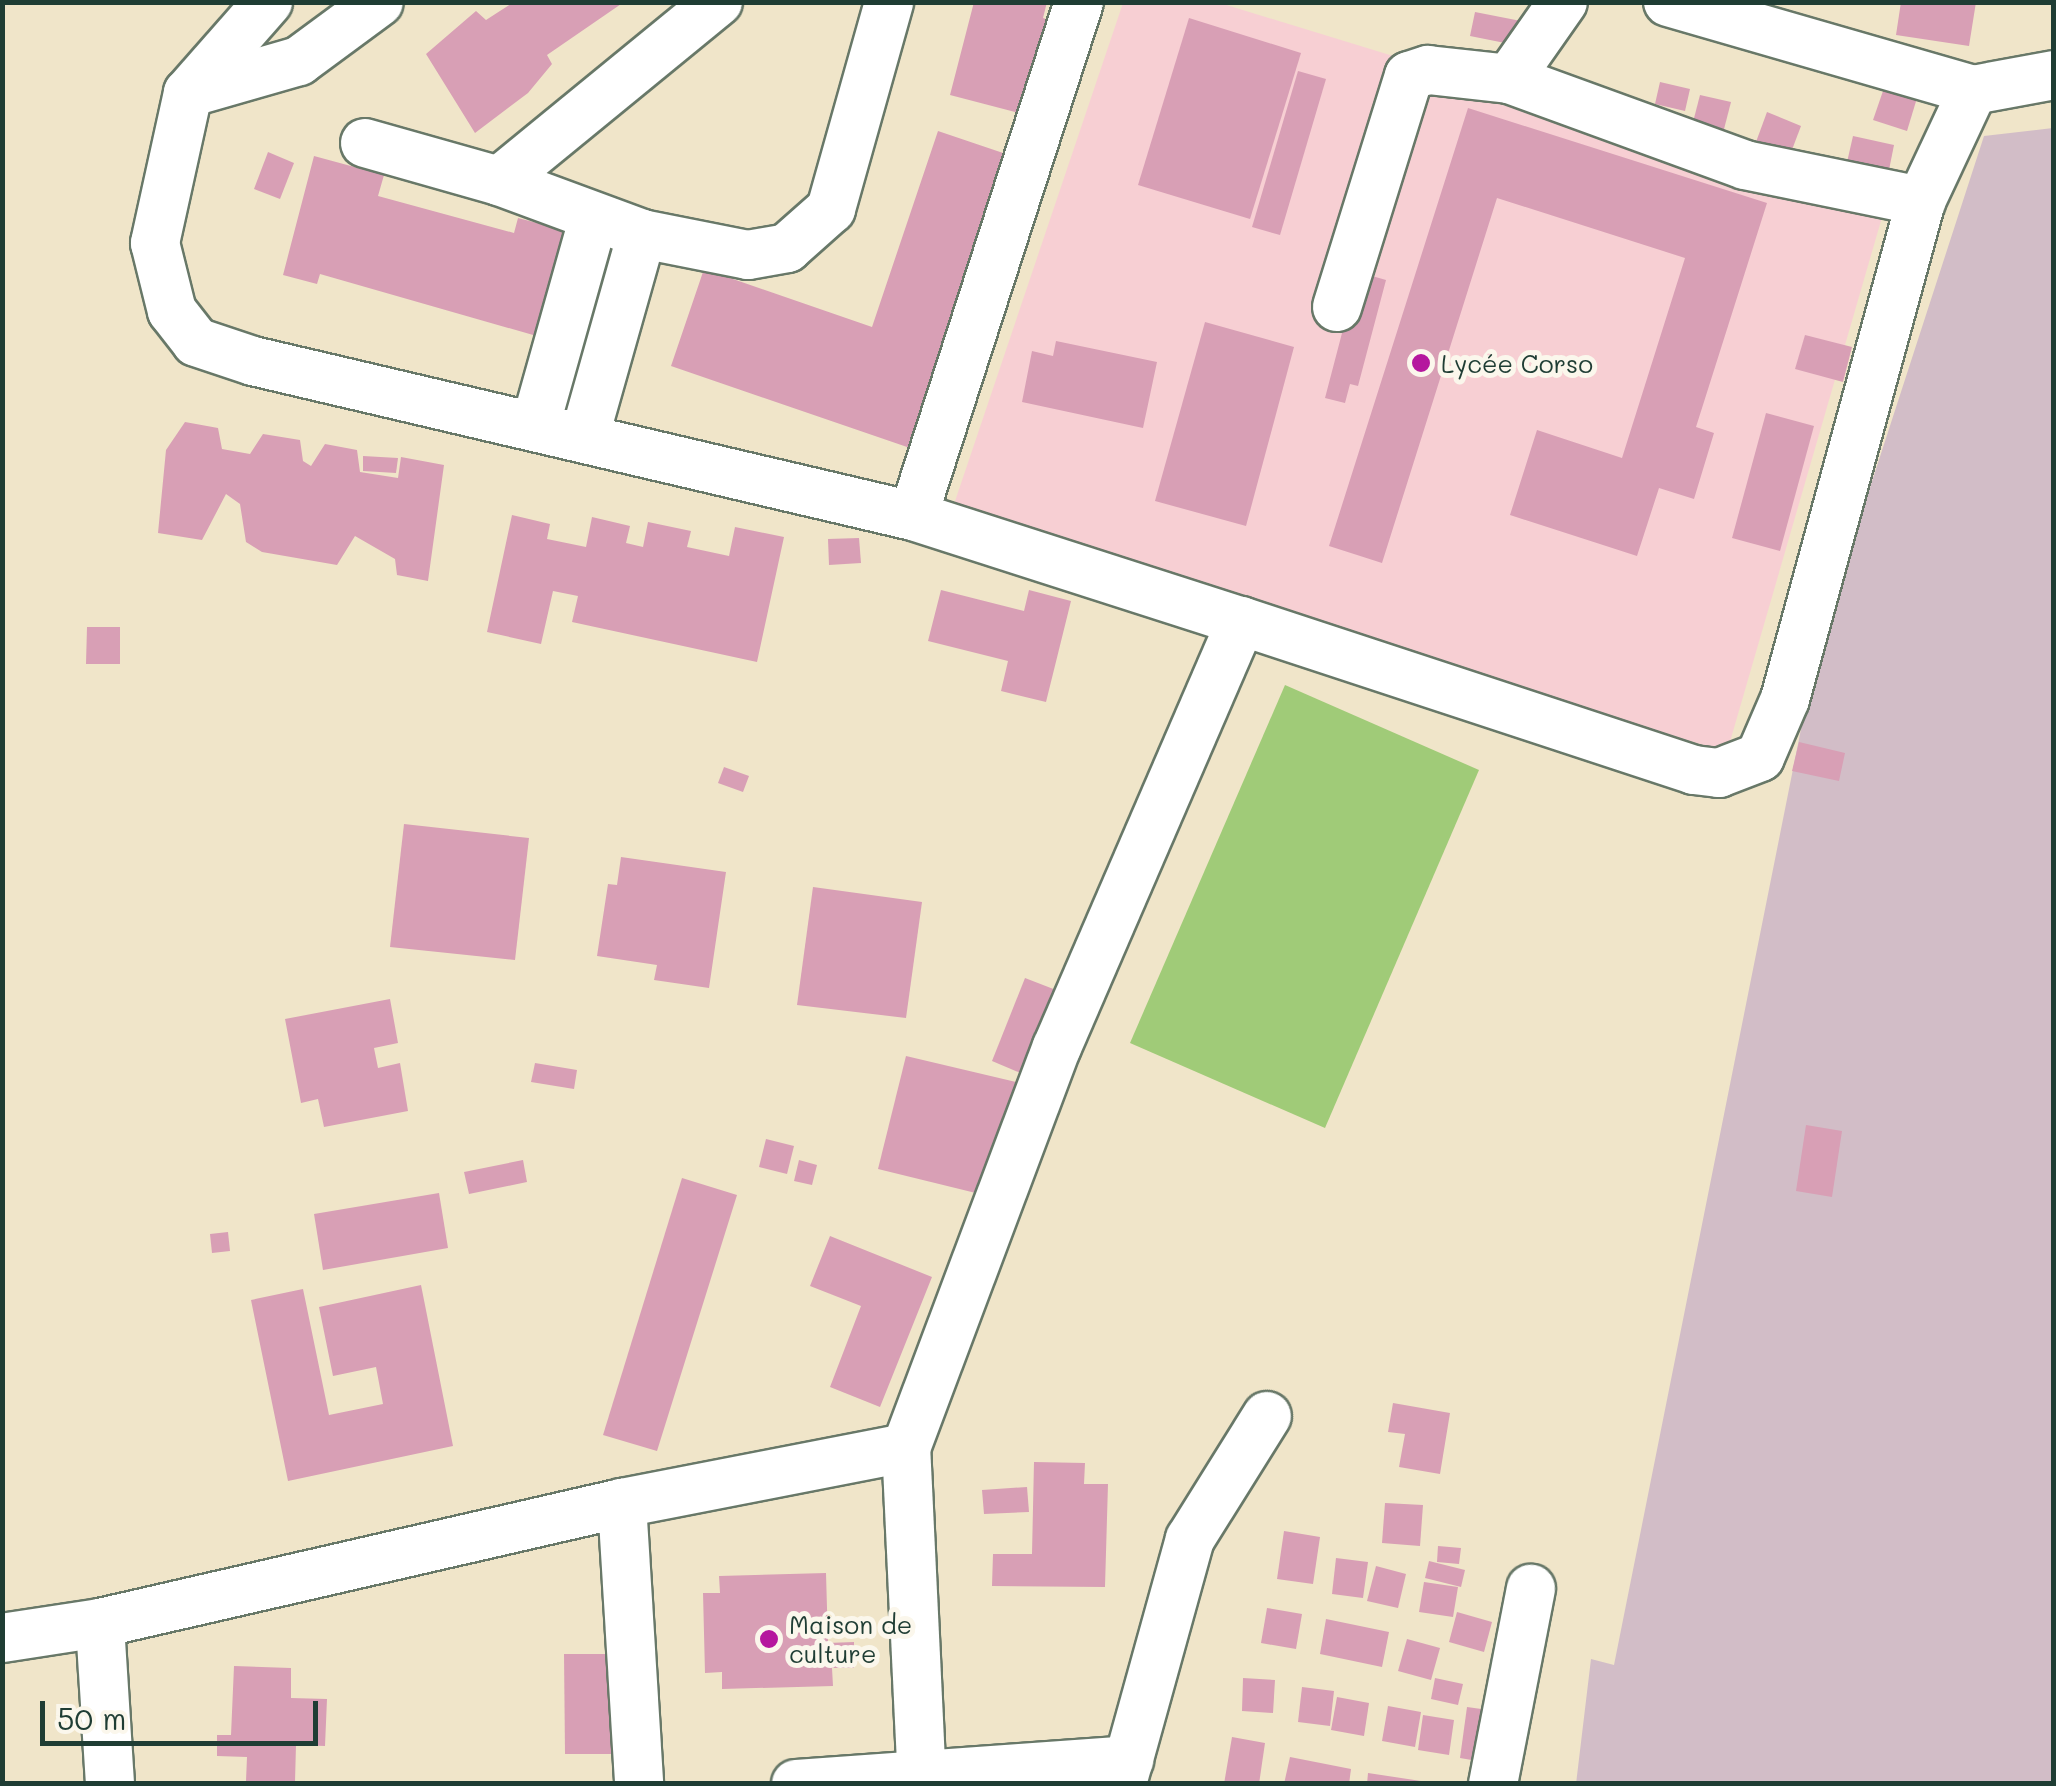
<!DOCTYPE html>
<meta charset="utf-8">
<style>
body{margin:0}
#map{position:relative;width:2056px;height:1786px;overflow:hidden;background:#f0e5c9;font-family:Mali,sans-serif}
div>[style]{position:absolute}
.built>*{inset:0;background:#f7cfd3}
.industrial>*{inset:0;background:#d2bdc7}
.green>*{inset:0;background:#a0cb78}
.building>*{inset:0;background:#d89fb5}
.roads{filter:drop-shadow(2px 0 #687868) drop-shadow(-2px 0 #687868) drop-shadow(0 2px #687868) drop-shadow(0 -2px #687868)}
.minor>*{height:48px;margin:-24px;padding:0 24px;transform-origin:24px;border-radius:24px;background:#fff}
.dots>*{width:28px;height:28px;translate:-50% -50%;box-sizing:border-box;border:5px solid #fbf7ec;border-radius:50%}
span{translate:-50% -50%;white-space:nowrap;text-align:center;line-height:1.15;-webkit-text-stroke:10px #fbf7ec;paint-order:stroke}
.poi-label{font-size:25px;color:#1f3d34}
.left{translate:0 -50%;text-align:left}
.frame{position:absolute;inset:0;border:5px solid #1f3d34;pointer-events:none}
.scale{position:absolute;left:40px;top:1701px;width:278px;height:45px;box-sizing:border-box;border:5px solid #1f3d34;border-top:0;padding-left:12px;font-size:30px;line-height:35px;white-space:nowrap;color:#1f3d34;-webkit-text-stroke:8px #fbf7ec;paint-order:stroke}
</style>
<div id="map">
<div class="built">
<i style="clip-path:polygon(1123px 3px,1220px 3px,1885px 207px,1727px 752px,949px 519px)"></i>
</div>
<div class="industrial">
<i style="clip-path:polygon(2053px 128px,2053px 1783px,1576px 1784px,1591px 1659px,1614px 1665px,1816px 654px,1984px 136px)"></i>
</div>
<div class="green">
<i style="clip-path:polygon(1285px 685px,1479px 770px,1325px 1128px,1130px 1043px)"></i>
</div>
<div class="building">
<i style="clip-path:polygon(514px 2px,624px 2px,547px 55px,552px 64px,528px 93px,475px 133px,426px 54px,476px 11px,486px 20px)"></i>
<i style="clip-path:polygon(974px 2px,1047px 2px,1043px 18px,1052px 21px,1031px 116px,950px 95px)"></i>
<i style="clip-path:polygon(1901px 2px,1976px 2px,1969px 46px,1896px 35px)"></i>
<i style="clip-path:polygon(1475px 12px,1526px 22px,1520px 46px,1470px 36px)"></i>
<i style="clip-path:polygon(1189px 18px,1301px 53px,1250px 219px,1138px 185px)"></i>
<i style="clip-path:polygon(1298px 71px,1326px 79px,1280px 235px,1252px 227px)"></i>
<i style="clip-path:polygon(1660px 82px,1690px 89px,1685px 111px,1655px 104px)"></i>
<i style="clip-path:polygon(1884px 88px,1917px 98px,1907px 131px,1873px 120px)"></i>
<i style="clip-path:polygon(1700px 95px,1731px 102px,1723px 133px,1692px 126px)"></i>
<i style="clip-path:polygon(1468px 108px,1767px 203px,1696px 427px,1714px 433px,1694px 499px,1659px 488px,1637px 556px,1510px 515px,1537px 430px,1622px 458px,1685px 258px,1497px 198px,1382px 563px,1329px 546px)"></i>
<i style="clip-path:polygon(1767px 112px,1801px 126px,1790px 155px,1756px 142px)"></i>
<i style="clip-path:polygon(938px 131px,1009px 155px,910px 448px,671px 366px,704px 269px,872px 327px)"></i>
<i style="clip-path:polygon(1853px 136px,1894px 145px,1887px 180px,1845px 171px)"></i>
<i style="clip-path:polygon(268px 152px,294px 163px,280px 199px,254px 189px)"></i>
<i style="clip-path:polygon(314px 156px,384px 175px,378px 196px,514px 233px,518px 218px,583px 235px,554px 341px,320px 274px,317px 284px,283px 275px)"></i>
<i style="clip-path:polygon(1358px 272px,1386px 280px,1358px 386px,1350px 384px,1345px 403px,1325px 398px)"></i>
<i style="clip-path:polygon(1205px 322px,1294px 347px,1246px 526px,1155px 501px)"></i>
<i style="clip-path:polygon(1805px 335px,1852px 347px,1843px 382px,1795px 369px)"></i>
<i style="clip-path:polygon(1056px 341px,1157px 362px,1143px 428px,1022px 402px,1032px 351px,1053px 356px)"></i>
<i style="clip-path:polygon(1766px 413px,1814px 426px,1780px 551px,1732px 538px)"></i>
<i style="clip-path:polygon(185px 422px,218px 428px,222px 449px,250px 454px,263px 434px,300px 440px,303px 461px,311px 466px,325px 444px,357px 450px,360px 472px,398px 478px,401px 457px,444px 465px,428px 581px,397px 575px,395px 559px,355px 536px,337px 565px,262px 552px,246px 542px,240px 504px,226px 494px,202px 540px,158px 533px,166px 450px)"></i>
<i style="clip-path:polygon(363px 456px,398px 458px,396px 473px,363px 471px)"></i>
<i style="clip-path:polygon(512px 515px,550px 524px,547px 539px,586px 547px,592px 517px,630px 526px,626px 543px,643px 547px,648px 522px,691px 531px,687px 547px,729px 556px,735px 527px,784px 537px,757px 662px,572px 622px,578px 596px,553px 591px,541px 644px,487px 632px)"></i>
<i style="clip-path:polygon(859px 538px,861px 563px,829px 565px,828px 539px)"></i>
<i style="clip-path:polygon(941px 590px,1024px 611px,1029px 590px,1071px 601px,1046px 702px,1001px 691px,1008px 661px,928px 641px)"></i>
<i style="clip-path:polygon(87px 627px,120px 627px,120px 664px,86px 664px)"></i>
<i style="clip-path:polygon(1799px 742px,1845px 753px,1839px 781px,1792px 771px)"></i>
<i style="clip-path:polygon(724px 767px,749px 776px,743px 792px,718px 783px)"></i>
<i style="clip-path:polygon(404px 824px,529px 838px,515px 960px,390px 947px)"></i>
<i style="clip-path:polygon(621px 857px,726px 872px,709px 988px,654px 980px,657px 965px,597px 956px,608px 884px,617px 885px)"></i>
<i style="clip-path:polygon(813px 887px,922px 902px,906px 1018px,797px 1005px)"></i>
<i style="clip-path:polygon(1025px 978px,1056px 990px,1023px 1074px,992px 1061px)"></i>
<i style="clip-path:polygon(390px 999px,398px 1043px,374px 1048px,378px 1068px,400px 1063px,408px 1111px,324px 1127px,318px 1099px,301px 1103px,285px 1019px)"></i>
<i style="clip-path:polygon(906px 1056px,1016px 1082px,988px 1196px,878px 1169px)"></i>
<i style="clip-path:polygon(535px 1063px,577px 1070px,574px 1089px,531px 1082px)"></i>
<i style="clip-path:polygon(1806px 1125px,1842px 1131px,1832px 1197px,1796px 1191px)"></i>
<i style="clip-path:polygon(766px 1139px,794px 1146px,787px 1174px,759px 1167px)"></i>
<i style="clip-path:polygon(523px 1160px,527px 1182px,469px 1194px,464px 1172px)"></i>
<i style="clip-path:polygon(799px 1160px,817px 1165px,812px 1185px,794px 1181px)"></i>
<i style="clip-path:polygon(682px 1178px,737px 1195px,657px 1451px,603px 1435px)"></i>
<i style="clip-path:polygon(439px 1193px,448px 1248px,323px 1270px,314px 1214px)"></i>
<i style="clip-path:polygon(228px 1232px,230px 1251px,212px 1253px,210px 1234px)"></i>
<i style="clip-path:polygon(830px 1236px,932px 1277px,880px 1407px,830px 1387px,861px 1306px,810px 1286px)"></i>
<i style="clip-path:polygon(421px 1285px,453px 1446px,288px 1481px,251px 1300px,303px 1289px,329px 1415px,383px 1404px,376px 1367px,333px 1376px,319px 1307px)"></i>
<i style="clip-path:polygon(1393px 1403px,1450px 1413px,1440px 1474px,1399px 1467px,1405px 1434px,1388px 1432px)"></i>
<i style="clip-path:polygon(1034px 1462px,1085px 1463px,1084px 1484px,1108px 1484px,1105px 1587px,992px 1586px,993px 1554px,1032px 1554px)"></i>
<i style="clip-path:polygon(1027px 1487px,1029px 1512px,984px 1514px,982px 1490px)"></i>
<i style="clip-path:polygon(1385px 1503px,1423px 1505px,1420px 1546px,1382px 1543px)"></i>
<i style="clip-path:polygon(1284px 1531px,1320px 1537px,1313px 1584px,1277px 1579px)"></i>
<i style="clip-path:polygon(1438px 1546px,1461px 1548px,1459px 1564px,1437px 1562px)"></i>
<i style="clip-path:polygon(1336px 1558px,1368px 1562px,1363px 1598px,1332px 1594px)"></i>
<i style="clip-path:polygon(1429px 1561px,1465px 1570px,1461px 1587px,1425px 1578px)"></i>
<i style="clip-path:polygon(1376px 1566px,1406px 1574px,1398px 1608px,1367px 1601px)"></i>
<i style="clip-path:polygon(826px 1573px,828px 1643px,854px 1642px,854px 1668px,832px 1668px,833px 1686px,722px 1689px,722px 1672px,705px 1673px,703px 1593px,720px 1593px,719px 1576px)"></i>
<i style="clip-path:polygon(1424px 1582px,1458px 1587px,1453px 1617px,1419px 1612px)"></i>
<i style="clip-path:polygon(1267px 1608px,1302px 1614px,1296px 1649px,1261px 1643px)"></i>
<i style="clip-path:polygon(1457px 1612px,1492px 1622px,1484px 1652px,1449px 1642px)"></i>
<i style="clip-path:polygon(1326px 1619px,1389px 1632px,1382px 1667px,1320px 1654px)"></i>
<i style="clip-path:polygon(1407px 1639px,1440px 1648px,1431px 1680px,1398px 1671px)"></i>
<i style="clip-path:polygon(564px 1654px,617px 1654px,619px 1754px,565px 1754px)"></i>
<i style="clip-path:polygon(234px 1666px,291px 1668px,291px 1698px,327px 1699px,325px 1746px,296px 1745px,295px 1782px,246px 1781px,247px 1757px,217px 1756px,217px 1735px,231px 1735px)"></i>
<i style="clip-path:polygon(1243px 1678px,1275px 1680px,1273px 1713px,1242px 1711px)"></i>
<i style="clip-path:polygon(1435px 1678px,1463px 1684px,1458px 1705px,1431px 1699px)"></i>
<i style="clip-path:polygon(1302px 1687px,1334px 1691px,1330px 1726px,1298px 1722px)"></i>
<i style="clip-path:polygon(1337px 1697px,1369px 1703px,1364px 1736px,1331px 1730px)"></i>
<i style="clip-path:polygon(1388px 1706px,1421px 1712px,1415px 1747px,1382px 1741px)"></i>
<i style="clip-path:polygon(1467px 1707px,1503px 1712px,1495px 1764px,1460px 1758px)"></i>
<i style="clip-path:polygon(1423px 1715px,1454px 1720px,1449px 1755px,1418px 1750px)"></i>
<i style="clip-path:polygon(1232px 1737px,1265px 1743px,1259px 1784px,1224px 1784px)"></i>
<i style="clip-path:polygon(1290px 1757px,1351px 1769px,1349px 1784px,1284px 1784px)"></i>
<i style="clip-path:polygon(1368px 1773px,1421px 1781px,1421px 1784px,1367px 1784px)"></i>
</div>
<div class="roads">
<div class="minor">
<i style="left:268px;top:2px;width:121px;rotate:131.3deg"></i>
<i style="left:188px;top:93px;width:154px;rotate:102.4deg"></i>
<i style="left:155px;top:243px;width:70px;rotate:76deg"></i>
<i style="left:172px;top:311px;width:39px;rotate:52deg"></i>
<i style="left:196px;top:342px;width:60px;rotate:18.4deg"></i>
<i style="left:253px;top:361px;width:678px;rotate:13.22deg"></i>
<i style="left:913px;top:516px;width:344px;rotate:17.8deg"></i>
<i style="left:1668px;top:2px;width:317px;rotate:16.1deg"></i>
<i style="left:1973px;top:90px;width:82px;rotate:-10.5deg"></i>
<i style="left:1509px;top:79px;width:94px;rotate:-55deg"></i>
<i style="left:188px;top:93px;width:116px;rotate:-16.1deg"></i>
<i style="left:299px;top:61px;width:99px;rotate:-36.4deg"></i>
<i style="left:365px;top:143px;width:139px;rotate:15.8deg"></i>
<i style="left:499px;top:181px;width:153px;rotate:20.3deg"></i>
<i style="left:642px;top:234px;width:108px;rotate:11.2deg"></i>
<i style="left:748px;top:255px;width:40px;rotate:-10deg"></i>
<i style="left:787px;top:248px;width:59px;rotate:-41.6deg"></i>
<i style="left:831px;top:209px;width:215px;rotate:-74.3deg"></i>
<i style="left:499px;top:181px;width:283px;rotate:-39.3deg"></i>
<i style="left:1337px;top:307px;width:242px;rotate:-72.7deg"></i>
<i style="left:1409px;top:76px;width:20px;rotate:-18deg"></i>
<i style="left:1428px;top:70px;width:81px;rotate:6.3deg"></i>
<i style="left:1509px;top:79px;width:251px;rotate:20deg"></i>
<i style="left:1745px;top:165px;width:180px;rotate:11.6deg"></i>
<i style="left:536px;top:423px;width:214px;rotate:-74.3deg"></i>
<i style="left:585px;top:435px;width:209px;rotate:-74.2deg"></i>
<i style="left:913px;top:516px;width:540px;rotate:-72.1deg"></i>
<i style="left:622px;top:1503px;width:282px;rotate:86.5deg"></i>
<i style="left:2px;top:1638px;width:99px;rotate:-8.7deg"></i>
<i style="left:110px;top:1784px;width:161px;rotate:-93.6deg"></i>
<i style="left:100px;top:1623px;width:536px;rotate:-12.95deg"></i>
<i style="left:622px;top:1503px;width:289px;rotate:-11deg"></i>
<i style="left:796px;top:1784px;width:334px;rotate:-4.1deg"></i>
<i style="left:922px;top:1784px;width:336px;rotate:-92.7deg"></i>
<i style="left:906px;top:1448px;width:428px;rotate:-69.4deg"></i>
<i style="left:1057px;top:1047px;width:464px;rotate:-66.6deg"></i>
<i style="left:1241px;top:621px;width:477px;rotate:18.2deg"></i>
<i style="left:1694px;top:770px;width:25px;rotate:7deg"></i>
<i style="left:1719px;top:773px;width:44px;rotate:-21.3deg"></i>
<i style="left:1760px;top:757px;width:63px;rotate:-66.7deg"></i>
<i style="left:1785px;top:699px;width:516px;rotate:-74.73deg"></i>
<i style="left:1921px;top:201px;width:123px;rotate:-64.9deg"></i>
<i style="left:1122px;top:1784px;width:254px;rotate:-74.5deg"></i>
<i style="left:1190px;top:1539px;width:145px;rotate:-58deg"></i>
<i style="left:1493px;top:1784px;width:199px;rotate:-79deg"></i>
</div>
</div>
<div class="dots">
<i style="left:1421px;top:363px;background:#b5179e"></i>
<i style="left:769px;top:1639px;background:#b5179e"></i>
</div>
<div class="poi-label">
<span class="left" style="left:1441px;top:363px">Lycée Corso</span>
<span class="left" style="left:789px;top:1639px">Maison de<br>culture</span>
</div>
<div class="frame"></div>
<div class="scale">50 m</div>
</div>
